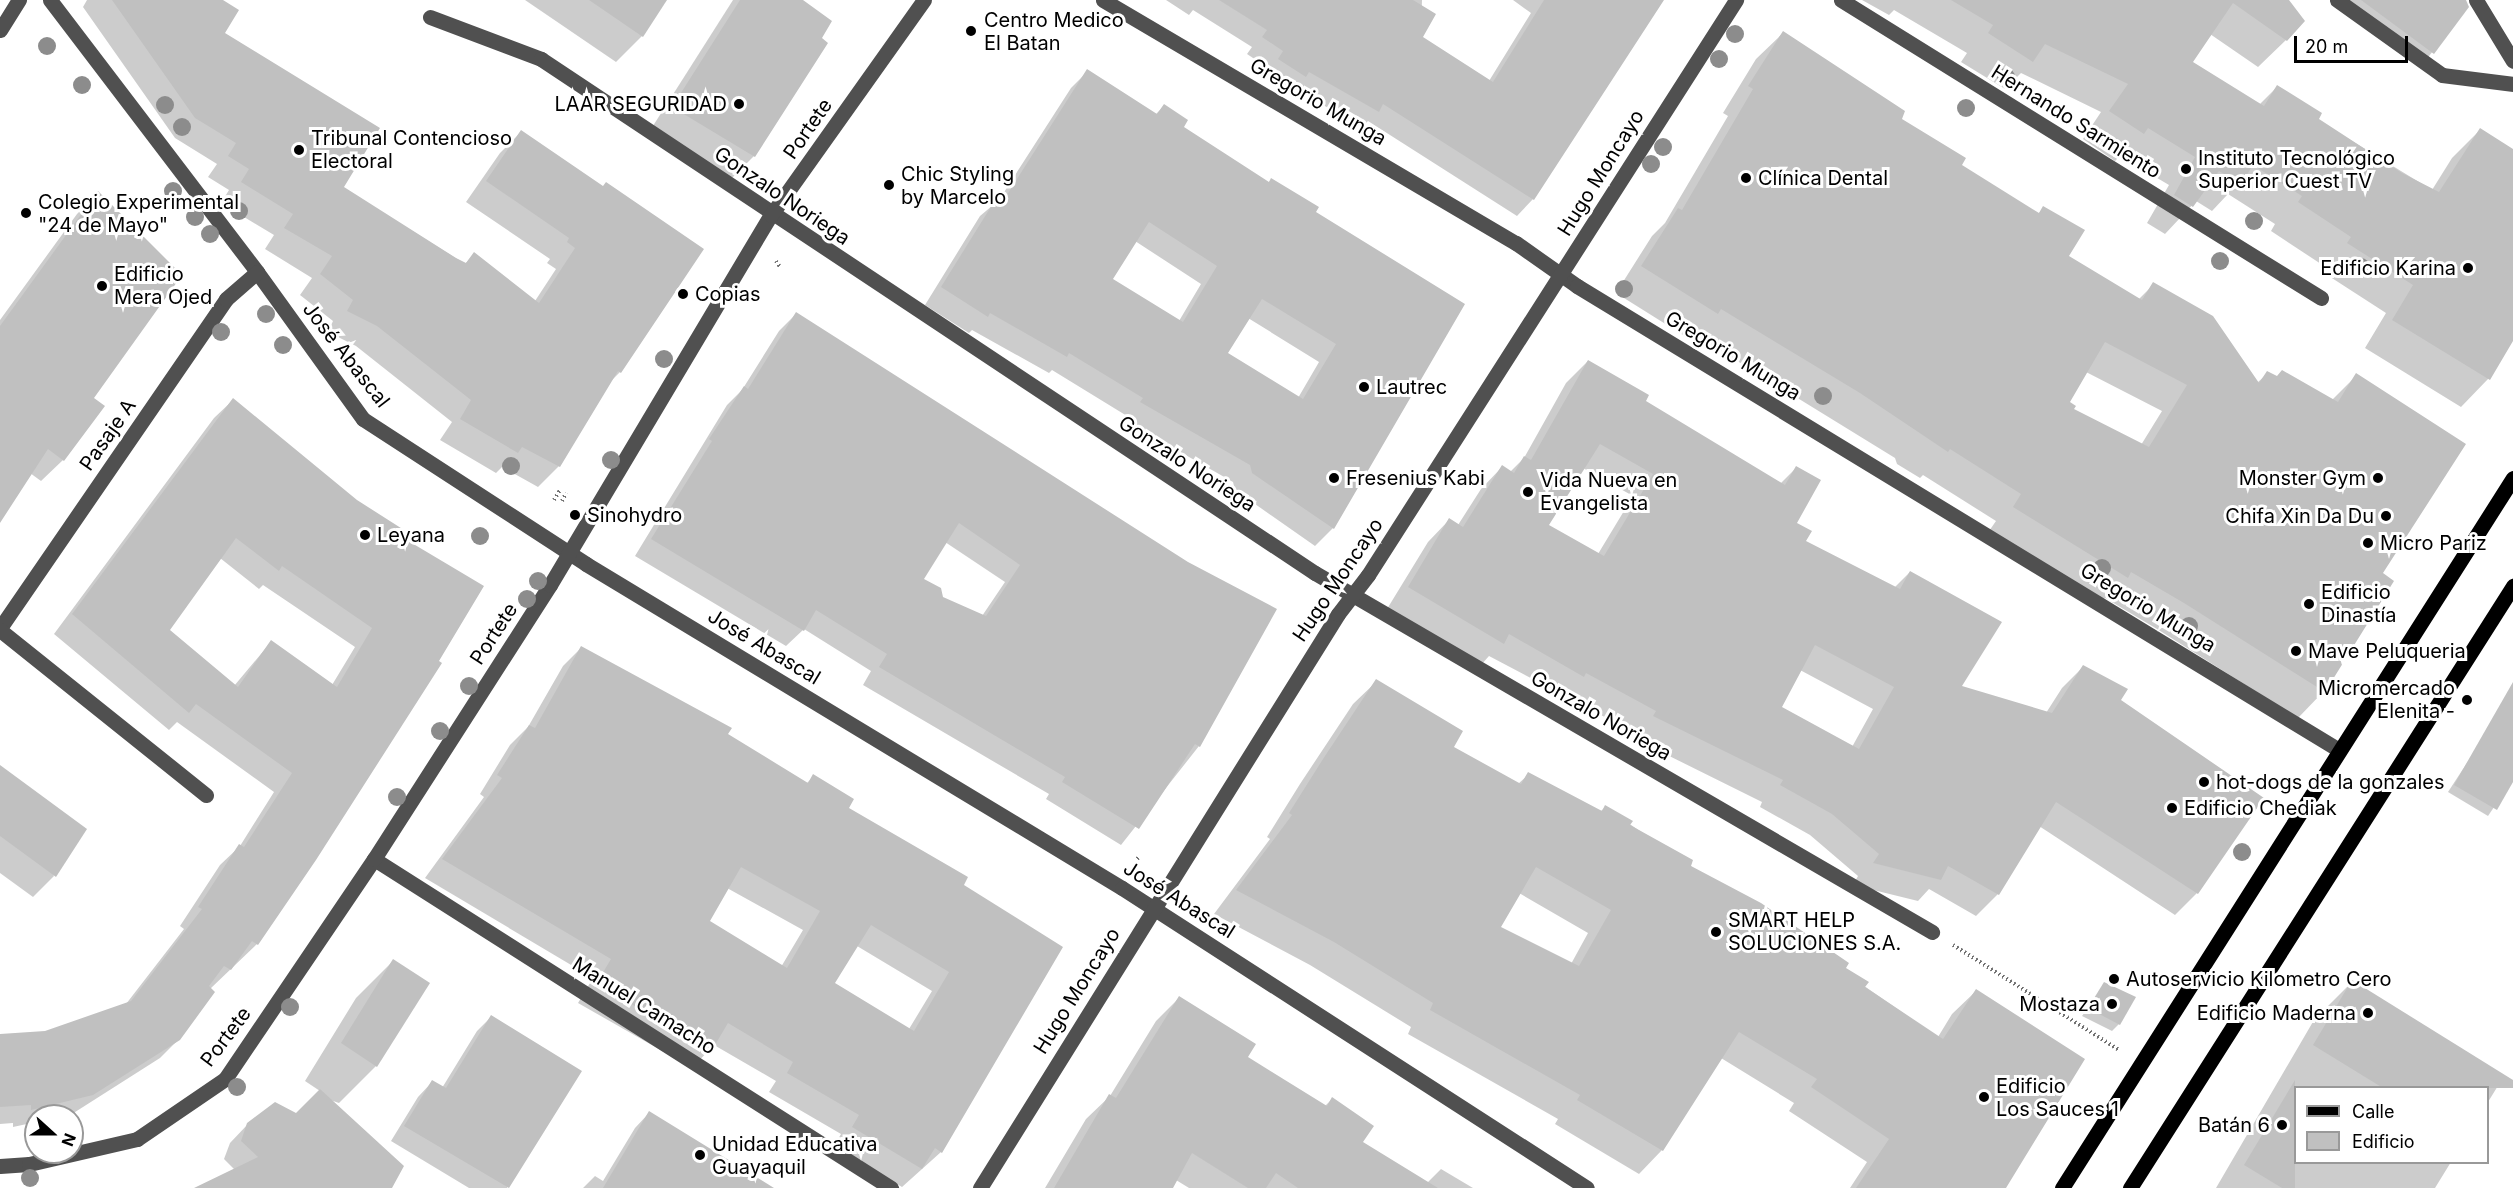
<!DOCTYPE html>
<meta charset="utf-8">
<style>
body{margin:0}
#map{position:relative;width:2513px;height:1188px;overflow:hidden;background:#fff;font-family:Inter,sans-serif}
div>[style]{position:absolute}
.shadow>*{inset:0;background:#0003}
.building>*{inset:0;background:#c0c0c0}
.path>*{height:4px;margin-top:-2px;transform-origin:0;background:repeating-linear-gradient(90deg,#727272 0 1.5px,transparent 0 4.5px)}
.minor>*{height:15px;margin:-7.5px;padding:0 7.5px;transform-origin:7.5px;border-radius:7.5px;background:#505050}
.major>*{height:15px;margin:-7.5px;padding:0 7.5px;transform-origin:7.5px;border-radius:7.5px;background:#000}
.trees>*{width:18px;height:18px;margin:-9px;border-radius:50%;background:#8c8c8c}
.dots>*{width:16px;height:16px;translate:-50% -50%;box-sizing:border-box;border:3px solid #fff;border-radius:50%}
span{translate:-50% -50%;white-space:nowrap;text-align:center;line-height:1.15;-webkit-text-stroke:6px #fff;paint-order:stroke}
.poi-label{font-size:20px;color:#000}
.left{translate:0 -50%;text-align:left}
.right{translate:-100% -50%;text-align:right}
.street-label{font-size:20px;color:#000}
.legend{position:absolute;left:2294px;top:1086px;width:195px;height:78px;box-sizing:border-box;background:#fff;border:2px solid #999;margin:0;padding:8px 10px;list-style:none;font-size:18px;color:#000}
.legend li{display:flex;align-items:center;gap:12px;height:30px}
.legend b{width:30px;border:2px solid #999}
.north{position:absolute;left:24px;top:1104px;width:60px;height:60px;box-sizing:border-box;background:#fff;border:2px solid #999;border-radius:50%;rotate:111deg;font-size:16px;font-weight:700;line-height:24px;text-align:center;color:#000}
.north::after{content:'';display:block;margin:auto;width:21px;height:27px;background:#000;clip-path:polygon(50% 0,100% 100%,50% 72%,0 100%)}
.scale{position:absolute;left:2294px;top:36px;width:114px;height:27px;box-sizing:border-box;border:3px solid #000;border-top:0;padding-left:8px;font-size:18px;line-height:21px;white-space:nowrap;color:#000;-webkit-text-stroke:4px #fff;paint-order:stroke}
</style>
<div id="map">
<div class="shadow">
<i style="clip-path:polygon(87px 0,220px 0,223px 34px,342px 187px,465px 264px,474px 254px,535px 301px,556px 269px,547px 263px,550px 259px,466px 202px,500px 153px,521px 132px,602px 188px,620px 372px,609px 383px,559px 466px,538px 487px,502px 467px,496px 473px,440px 440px,452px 422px,356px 346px,328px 332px,333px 321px,300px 295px,312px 278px,265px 249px,274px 235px,221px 203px,229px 190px,208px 177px,217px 164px,175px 138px,83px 7px)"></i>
<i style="clip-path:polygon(525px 0,665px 0,642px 36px,616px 62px)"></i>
<i style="clip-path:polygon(733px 0,800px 0,820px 39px,754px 156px,732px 178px,651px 129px)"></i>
<i style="clip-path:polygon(1166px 0,1422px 0,1421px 38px,1489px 81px,1531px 13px,1513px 0,1662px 0,1533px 199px,1517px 216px,1368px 121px,1362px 127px,1293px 88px,1288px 93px,1263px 76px,1268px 68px,1247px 54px,1252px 47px,1193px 10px,1189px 15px)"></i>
<i style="clip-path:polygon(1862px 0,2287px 0,2286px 40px,2258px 67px,2210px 34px,2191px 62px,2259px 105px,2277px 87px,2316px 119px,2432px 190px,2452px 158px,2480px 130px,2513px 151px,2513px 338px,2488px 379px,2461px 407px,2365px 348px,2386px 313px,2321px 271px,2324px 266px,2271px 231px,2275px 224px,2228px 194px,2212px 211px,2196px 201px,2165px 234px,2147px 223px,2169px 185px,2120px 156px,2115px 161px,2083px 139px,2101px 112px,2021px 73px,2005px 89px,1961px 62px,1967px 53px,1894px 10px,1889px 15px)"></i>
<i style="clip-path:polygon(2345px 0,2449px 0,2464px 11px,2426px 60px)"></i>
<i style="clip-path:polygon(evenodd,1783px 33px,1960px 165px,2038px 214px,2044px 208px,2067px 257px,2138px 300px,2154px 284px,2257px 383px,2268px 373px,2332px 400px,2357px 375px,2381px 574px,2324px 691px,2298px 718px,2157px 629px,2105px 598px,2100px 603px,1987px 534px,1996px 521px,1923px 475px,1920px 478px,1897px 464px,1895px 458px,1695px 335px,1691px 340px,1616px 293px,1652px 236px,1665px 223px,1728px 116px,1723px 113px,1756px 59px,1783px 33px,2086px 372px,2162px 411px,2141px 445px,2072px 410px,2068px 403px,2086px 372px)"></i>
<i style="clip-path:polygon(evenodd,1088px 71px,1155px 115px,1164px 106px,1182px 127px,1268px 183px,1271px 180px,1314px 212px,1463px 305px,1333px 528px,1315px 546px,1235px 490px,1233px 482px,1124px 420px,1127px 416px,1052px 370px,1049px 373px,972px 330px,969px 333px,925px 305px,980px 216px,999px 200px,1071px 88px,1088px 71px,1135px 241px,1201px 284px,1179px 321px,1111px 280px,1135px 241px,1088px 71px,1248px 318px,1319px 362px,1298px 398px,1226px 353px,1248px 318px)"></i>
<i style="clip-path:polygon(98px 193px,92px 399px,63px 460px,41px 481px,30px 473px,0 520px,0 320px,77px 214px)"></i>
<i style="clip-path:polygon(evenodd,796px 314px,1199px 746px,1121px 845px,1046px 799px,1049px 794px,863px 685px,871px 671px,804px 629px,786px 646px,635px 556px,727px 405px,742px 390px,779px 331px,796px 314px,945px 542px,1005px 582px,982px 616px,942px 598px,922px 579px,945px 542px)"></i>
<i style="clip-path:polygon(evenodd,1588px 361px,1644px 402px,1780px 484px,1796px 468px,1795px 524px,1804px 542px,1894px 588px,1910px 572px,1959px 686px,2046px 713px,2062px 688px,2083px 667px,2119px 701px,2262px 798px,2197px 893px,2175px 915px,2039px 826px,1998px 894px,1976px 916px,1929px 889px,1918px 901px,1853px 885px,1858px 876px,1810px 835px,1760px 807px,1762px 802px,1633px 738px,1635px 733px,1489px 656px,1481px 665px,1387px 609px,1428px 542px,1449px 520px,1458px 525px,1481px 489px,1502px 467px,1510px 472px,1524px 458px,1566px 383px,1588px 361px,1583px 468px,1633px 496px,1598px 554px,1547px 525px,1583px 468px,1588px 361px,1800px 670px,1873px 709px,1852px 747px,1780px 707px,1800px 670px)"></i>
<i style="clip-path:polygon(evenodd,233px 400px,398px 536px,482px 587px,257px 944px,210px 989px,179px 1039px,160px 1058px,72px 1114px,36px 1116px,36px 1122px,13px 1127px,13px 1123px,0 1124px,0 1036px,45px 1032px,126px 1004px,184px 929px,180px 926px,220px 865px,240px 846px,274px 792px,177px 722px,169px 730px,54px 634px,214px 418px,233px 400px,220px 558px,259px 589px,263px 585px,355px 647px,332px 685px,271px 642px,234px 686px,168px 631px,220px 558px)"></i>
<i style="clip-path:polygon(evenodd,581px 648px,806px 784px,814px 776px,847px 809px,961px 885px,941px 1152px,902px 1187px,834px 1146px,841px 1134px,769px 1092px,776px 1081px,714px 1045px,692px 1068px,578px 1003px,593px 978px,425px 878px,484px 797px,480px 794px,510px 745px,528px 727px,563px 666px,581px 648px,727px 888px,803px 930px,781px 967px,708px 921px,727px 888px,581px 648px,857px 946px,932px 991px,909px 1029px,833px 984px,857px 946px)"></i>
<i style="clip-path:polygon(evenodd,1377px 681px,1452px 747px,1518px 784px,1529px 774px,1600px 812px,1605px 807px,1938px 1037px,1952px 1014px,1976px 991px,2002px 1188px,1850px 1188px,1867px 1162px,1789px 1111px,1794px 1103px,1721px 1058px,1662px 1150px,1639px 1174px,1555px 1124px,1558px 1119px,1408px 1034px,1411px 1027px,1310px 965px,1214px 914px,1270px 839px,1267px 837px,1300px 784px,1353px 704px,1377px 681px,1519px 893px,1588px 933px,1571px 964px,1499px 928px,1519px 893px)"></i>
<i style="clip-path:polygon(2480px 743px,2513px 763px,2513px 779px,2488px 816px,2448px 792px)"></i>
<i style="clip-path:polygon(0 767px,54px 876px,33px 897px,0 873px)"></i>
<i style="clip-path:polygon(393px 961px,376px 1066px,339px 1103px,330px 1100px,390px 1188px,198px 1188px,235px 1170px,224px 1159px,230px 1143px,248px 1124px,296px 1115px,320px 1091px,305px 1081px,356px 998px)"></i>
<i style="clip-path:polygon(2352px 982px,2504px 1076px,2488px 1102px,2488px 1088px,2296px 1088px,2296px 1162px,2451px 1162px,2435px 1188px,2216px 1188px,2314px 1020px)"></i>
<i style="clip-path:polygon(2105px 984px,2119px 1024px,2112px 1031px,2082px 1016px)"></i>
<i style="clip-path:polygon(1179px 998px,1246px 1057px,1325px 1106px,1332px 1099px,1361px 1142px,1427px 1183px,1441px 1169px,1473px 1188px,1189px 1188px,1176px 1180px,1171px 1188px,1045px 1188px,1086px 1119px,1110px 1096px,1156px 1021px)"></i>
<i style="clip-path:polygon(491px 1017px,580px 1072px,507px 1188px,469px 1188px,391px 1141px,418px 1097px,432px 1082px,442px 1088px,477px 1031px)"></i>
<i style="clip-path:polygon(649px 1113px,741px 1188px,583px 1188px,595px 1176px,603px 1181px,635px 1128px)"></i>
</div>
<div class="building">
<i style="clip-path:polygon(112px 0,223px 0,239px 10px,225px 33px,380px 128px,344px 187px,456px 258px,466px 263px,474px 252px,539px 303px,575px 248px,567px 242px,569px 238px,486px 181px,521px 130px,603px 186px,606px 182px,704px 249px,621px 373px,618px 371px,560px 467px,522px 447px,518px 453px,460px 419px,471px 400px,377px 326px,347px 311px,353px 300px,320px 274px,332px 256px,284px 228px,293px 214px,241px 182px,249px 169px,228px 156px,236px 143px,195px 118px)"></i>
<i style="clip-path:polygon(589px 0,667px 0,643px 37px)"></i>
<i style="clip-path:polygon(740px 0,803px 0,832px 21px,822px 38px,828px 43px,755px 157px,672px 107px)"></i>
<i style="clip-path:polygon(1219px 0,1413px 0,1436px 14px,1423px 37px,1493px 82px,1544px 0,1664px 0,1534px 200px,1383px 104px,1379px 112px,1309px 72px,1306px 77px,1278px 59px,1283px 51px,1262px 37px,1267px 30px)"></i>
<i style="clip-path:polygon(1951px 0,2289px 0,2305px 21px,2287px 41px,2233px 3px,2193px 62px,2264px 106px,2277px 85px,2322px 113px,2319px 119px,2402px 173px,2439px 192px,2480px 128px,2513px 149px,2513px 341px,2490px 380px,2392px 320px,2413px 285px,2347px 243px,2351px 237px,2298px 202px,2302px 196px,2253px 165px,2241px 184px,2219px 171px,2193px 207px,2174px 195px,2195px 157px,2148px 128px,2144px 134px,2109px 111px,2128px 84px,2045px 44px,2033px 62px,1988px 33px,1993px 25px)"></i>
<i style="clip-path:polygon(2361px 0,2466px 0,2469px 7px,2434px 54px)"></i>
<i style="clip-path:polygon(evenodd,1783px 31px,1905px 111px,1902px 119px,1966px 158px,1962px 165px,2039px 213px,2043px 206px,2085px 230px,2069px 256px,2142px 300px,2153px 282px,2213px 316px,2259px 383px,2267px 371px,2277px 376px,2282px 370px,2338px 402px,2356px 373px,2466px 444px,2383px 573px,2394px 581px,2325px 692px,2184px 603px,2131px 572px,2128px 578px,2013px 507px,2021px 494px,1950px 449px,1948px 452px,1860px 393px,1721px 309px,1718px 314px,1641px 266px,1678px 208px,1682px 210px,1753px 89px,1748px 86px,1783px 31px,2105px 342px,2187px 385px,2149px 447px,2074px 409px,2076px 406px,2070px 402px,2105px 342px)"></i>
<i style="clip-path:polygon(evenodd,1087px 69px,1157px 114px,1164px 104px,1188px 120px,1184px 127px,1269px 182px,1271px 178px,1319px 207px,1316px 212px,1465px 304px,1334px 529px,1252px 473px,1250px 465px,1140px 402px,1143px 398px,1069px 353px,1067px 357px,990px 313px,988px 317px,941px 287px,997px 197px,1003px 201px,1087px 69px,1149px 222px,1217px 266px,1183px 322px,1113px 279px,1149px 222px,1087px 69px,1262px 299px,1336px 344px,1303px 399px,1228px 353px,1262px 299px)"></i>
<i style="clip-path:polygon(98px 191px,182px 275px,94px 398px,105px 406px,64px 461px,48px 449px,0 523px,0 326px)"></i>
<i style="clip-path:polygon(evenodd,796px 312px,1188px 562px,1277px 609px,1200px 747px,1195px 744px,1139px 829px,1062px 782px,1065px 777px,879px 667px,887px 654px,816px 610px,804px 631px,651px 539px,712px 441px,709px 439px,744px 386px,748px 389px,796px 312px,959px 523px,1020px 565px,986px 616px,943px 597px,941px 588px,924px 579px,959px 523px)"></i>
<i style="clip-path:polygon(evenodd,1588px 360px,1649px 395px,1646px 401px,1785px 485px,1796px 466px,1821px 480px,1797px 523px,1812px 531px,1806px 541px,1900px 589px,1910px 571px,2002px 622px,1962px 686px,2052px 713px,2083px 665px,2128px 689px,2121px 700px,2264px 798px,2198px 894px,2056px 802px,1999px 895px,1948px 866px,1941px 880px,1873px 863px,1879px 854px,1832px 814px,1780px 785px,1783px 780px,1653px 716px,1656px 711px,1586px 673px,1584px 677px,1509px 634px,1504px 644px,1408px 587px,1449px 518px,1463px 527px,1502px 465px,1514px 473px,1524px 456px,1531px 460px,1588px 360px,1600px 444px,1653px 474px,1604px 556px,1549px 525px,1600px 444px,1588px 360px,1815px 645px,1894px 687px,1859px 749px,1782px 707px,1815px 645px)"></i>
<i style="clip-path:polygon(evenodd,233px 398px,357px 500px,404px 530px,400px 536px,484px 586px,439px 661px,442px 663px,316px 860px,258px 945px,252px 941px,231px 970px,224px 966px,209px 986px,215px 992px,180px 1040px,93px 1095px,31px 1110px,31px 1105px,0 1107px,0 1034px,45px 1031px,131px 1001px,202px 909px,198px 907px,239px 844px,244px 847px,292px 773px,196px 704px,189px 713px,72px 614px,233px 398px,236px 538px,279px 571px,282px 566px,372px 628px,337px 687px,271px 640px,238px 687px,170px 630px,236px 538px)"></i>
<i style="clip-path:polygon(evenodd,581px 646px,732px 728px,728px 734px,808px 783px,813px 774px,854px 799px,849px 808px,968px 877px,964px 885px,1063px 947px,942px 1153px,935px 1148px,922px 1169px,852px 1127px,859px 1115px,787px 1073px,793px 1062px,728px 1023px,712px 1050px,596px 984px,611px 959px,442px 859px,502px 778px,497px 775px,529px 725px,535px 728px,581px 646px,741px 867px,820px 911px,787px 968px,710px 921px,741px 867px,581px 646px,871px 925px,949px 972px,914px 1031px,835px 983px,871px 925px)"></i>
<i style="clip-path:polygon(evenodd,1376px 679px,1463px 731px,1454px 747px,1521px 784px,1528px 772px,1602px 811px,1605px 805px,1633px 821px,1630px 825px,1693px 860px,1691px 866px,1761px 903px,1849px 963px,1846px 968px,1869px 982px,1865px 987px,1943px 1039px,1976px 989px,2085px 1059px,2006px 1188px,1856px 1188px,1889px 1139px,1811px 1087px,1817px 1079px,1739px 1032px,1663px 1151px,1577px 1100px,1580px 1095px,1430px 1010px,1433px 1003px,1334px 942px,1236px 890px,1292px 815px,1289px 813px,1323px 759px,1376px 679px,1536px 867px,1611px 910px,1579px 966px,1501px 927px,1536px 867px)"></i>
<i style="clip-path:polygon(2513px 682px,2513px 782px,2497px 810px,2454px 785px)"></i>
<i style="clip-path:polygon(0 765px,87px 829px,56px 877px,0 836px)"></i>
<i style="clip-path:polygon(393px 959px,430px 983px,377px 1067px,341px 1043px)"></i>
<i style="clip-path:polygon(2352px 980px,2513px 1080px,2513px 1088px,2383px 1088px,2313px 1045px)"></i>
<i style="clip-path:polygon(2104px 982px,2136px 997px,2120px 1025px,2088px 1008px)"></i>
<i style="clip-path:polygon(1179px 996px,1256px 1044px,1248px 1057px,1327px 1106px,1332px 1097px,1374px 1126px,1363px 1142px,1438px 1188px,1298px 1188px,1276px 1173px,1266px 1188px,1248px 1188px,1192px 1153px,1173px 1188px,1054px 1188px,1109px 1094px,1116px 1098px)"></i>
<i style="clip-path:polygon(491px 1015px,582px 1071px,509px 1188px,404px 1126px,432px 1080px,446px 1088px)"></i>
<i style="clip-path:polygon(2295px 1080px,2295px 1188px,2282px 1188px,2244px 1165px)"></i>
<i style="clip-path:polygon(320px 1089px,404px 1166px,392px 1188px,194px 1188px,258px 1157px,241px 1141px,247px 1123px,275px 1102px,296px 1113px)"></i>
<i style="clip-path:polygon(649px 1111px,774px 1188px,603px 1188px)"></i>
</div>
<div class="path">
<i style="left:776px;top:261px;width:7px;rotate:56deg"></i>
<i style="left:554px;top:500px;width:12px;rotate:-59deg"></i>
<i style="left:562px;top:501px;width:9px;rotate:-63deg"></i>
<i style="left:1137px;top:859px;width:3px;rotate:-45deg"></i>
<i style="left:1953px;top:945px;width:196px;rotate:32.3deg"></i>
</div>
<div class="minor">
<i style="left:50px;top:0;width:342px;rotate:52.7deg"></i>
<i style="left:257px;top:272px;width:181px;rotate:54.2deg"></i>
<i style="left:363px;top:419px;width:266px;rotate:33deg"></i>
<i style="left:586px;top:564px;width:626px;rotate:31.15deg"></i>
<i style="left:1122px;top:888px;width:553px;rotate:32.83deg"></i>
<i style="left:1103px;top:0;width:479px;rotate:30.5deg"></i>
<i style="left:1516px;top:243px;width:75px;rotate:35.2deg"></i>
<i style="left:1577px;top:286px;width:892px;rotate:31.34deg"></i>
<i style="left:1841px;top:0;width:565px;rotate:31.83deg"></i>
<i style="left:2337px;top:0;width:129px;rotate:35.5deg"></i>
<i style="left:2442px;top:75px;width:72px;rotate:7.2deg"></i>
<i style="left:2476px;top:0;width:71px;rotate:58.8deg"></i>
<i style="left:430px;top:17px;width:119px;rotate:20.7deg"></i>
<i style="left:541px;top:59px;width:929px;rotate:33.59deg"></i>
<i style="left:1315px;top:573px;width:714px;rotate:30.19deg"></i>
<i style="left:0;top:30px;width:36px;rotate:-58deg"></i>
<i style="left:0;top:628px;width:399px;rotate:-55.5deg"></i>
<i style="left:226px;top:299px;width:41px;rotate:-41.1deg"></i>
<i style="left:0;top:630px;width:264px;rotate:38.7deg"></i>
<i style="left:374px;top:859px;width:613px;rotate:32.47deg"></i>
<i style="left:0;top:1166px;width:29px;rotate:-4deg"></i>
<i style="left:29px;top:1164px;width:111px;rotate:-13deg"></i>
<i style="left:137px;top:1139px;width:107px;rotate:-34.3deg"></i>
<i style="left:225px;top:1079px;width:266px;rotate:-55.9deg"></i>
<i style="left:374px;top:859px;width:326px;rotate:-57.3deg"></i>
<i style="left:550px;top:585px;width:431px;rotate:-59.2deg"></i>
<i style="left:771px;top:215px;width:264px;rotate:-54.6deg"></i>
<i style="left:980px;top:1188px;width:676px;rotate:-58.05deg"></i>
<i style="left:1338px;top:614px;width:49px;rotate:-52.4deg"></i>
<i style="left:1368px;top:575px;width:683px;rotate:-57.38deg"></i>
</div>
<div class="major">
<i style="left:2062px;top:1188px;width:841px;rotate:-57.58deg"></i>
<i style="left:2130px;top:1188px;width:714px;rotate:-57.53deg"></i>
</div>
<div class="trees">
<i style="left:1735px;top:34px"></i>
<i style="left:47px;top:46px"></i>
<i style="left:1719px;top:59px"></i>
<i style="left:2006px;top:77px"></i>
<i style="left:82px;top:85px"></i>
<i style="left:165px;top:105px"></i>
<i style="left:1966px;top:108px"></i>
<i style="left:182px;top:127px"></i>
<i style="left:1663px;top:147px"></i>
<i style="left:1651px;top:164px"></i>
<i style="left:173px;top:191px"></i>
<i style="left:239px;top:211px"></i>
<i style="left:195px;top:217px"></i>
<i style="left:2254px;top:221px"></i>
<i style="left:210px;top:234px"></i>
<i style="left:2220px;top:261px"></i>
<i style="left:2361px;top:267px"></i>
<i style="left:1624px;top:289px"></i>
<i style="left:266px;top:314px"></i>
<i style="left:221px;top:332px"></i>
<i style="left:283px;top:345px"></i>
<i style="left:664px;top:359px"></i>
<i style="left:1823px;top:396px"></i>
<i style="left:611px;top:460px"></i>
<i style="left:511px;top:466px"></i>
<i style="left:480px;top:536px"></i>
<i style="left:2102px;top:568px"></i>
<i style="left:538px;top:581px"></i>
<i style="left:527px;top:599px"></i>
<i style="left:2189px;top:626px"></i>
<i style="left:469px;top:686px"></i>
<i style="left:440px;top:731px"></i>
<i style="left:397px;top:797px"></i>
<i style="left:2242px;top:852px"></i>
<i style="left:290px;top:1007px"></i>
<i style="left:237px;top:1087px"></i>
<i style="left:30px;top:1178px"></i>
</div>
<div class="dots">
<i style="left:971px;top:31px;background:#000"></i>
<i style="left:739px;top:104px;background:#000"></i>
<i style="left:299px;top:150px;background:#000"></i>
<i style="left:2186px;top:169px;background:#000"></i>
<i style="left:1746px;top:178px;background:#000"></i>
<i style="left:889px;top:185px;background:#000"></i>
<i style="left:26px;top:213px;background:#000"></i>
<i style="left:2468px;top:268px;background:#000"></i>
<i style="left:102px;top:286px;background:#000"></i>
<i style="left:683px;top:294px;background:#000"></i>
<i style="left:1364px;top:387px;background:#000"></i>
<i style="left:1334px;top:478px;background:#000"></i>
<i style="left:2378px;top:478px;background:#000"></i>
<i style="left:1528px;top:492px;background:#000"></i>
<i style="left:575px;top:515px;background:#000"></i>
<i style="left:2386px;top:516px;background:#000"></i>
<i style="left:365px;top:535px;background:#000"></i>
<i style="left:2368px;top:543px;background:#000"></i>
<i style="left:2309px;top:604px;background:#000"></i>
<i style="left:2296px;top:651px;background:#000"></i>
<i style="left:2467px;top:700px;background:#000"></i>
<i style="left:2204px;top:782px;background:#000"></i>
<i style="left:2172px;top:808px;background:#000"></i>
<i style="left:1716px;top:932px;background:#000"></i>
<i style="left:2114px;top:979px;background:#000"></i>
<i style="left:2112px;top:1004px;background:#000"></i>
<i style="left:2368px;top:1013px;background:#000"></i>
<i style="left:1984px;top:1097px;background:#000"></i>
<i style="left:2282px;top:1125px;background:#000"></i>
<i style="left:700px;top:1155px;background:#000"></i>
</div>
<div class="poi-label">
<span class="left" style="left:984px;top:32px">Centro Medico<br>El Batan</span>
<span class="right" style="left:727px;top:104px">LAAR SEGURIDAD</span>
<span class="left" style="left:311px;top:150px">Tribunal Contencioso<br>Electoral</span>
<span class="left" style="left:2198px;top:170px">Instituto Tecnológico<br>Superior Cuest TV</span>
<span class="left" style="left:901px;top:186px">Chic Styling<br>by Marcelo</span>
<span class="left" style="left:1758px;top:178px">Clínica Dental</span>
<span class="left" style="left:38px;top:214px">Colegio Experimental<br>"24 de Mayo"</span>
<span class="right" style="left:2456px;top:268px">Edificio Karina</span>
<span class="left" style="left:114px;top:286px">Edificio<br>Mera Ojed</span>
<span class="left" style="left:695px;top:294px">Copias</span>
<span class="left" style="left:1376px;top:387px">Lautrec</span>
<span class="left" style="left:1346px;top:478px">Fresenius Kabi</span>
<span class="right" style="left:2366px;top:478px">Monster Gym</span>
<span class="left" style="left:1540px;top:492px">Vida Nueva en<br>Evangelista</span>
<span class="left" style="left:587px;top:515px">Sinohydro</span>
<span class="right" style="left:2374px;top:516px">Chifa Xin Da Du</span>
<span class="left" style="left:377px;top:535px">Leyana</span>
<span class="left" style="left:2380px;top:543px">Micro Pariz</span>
<span class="left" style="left:2321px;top:604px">Edificio<br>Dinastía</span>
<span class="left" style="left:2308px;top:651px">Mave Peluqueria</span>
<span class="right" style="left:2455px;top:700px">Micromercado<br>Elenita -</span>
<span class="left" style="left:2216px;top:782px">hot-dogs de la gonzales</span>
<span class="left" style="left:2184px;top:808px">Edificio Chediak</span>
<span class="left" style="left:1728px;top:932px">SMART HELP<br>SOLUCIONES S.A.</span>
<span class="left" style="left:2126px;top:979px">Autoservicio Kilometro Cero</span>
<span class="right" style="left:2100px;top:1004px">Mostaza</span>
<span class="right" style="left:2356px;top:1013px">Edificio Maderna</span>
<span class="left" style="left:1996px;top:1098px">Edificio<br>Los Sauces 1</span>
<span class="right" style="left:2270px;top:1125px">Batán 6</span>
<span class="left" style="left:712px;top:1156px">Unidad Educativa<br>Guayaquil</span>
</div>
<div class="street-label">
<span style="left:1318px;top:102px;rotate:30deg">Gregorio Munga</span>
<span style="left:2076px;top:122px;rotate:32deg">Hernando Sarmiento</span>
<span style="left:808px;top:129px;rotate:-55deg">Portete</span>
<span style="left:1601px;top:173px;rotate:-58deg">Hugo Moncayo</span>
<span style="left:782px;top:196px;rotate:34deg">Gonzalo Noriega</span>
<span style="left:346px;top:355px;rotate:52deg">José Abascal</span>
<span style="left:1733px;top:356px;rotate:31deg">Gregorio Munga</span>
<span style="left:108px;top:435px;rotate:-55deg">Pasaje A</span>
<span style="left:1187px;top:464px;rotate:33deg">Gonzalo Noriega</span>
<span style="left:1338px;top:580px;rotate:-56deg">Hugo Moncayo</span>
<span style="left:2148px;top:608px;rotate:31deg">Gregorio Munga</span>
<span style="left:494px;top:634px;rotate:-57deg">Portete</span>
<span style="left:764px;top:647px;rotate:31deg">José Abascal</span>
<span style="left:1601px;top:716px;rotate:30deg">Gonzalo Noriega</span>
<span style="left:1179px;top:900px;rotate:32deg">José Abascal</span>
<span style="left:1077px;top:991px;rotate:-58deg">Hugo Moncayo</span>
<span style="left:644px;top:1006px;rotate:32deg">Manuel Camacho</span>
<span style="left:226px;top:1037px;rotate:-53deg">Portete</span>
</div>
<ul class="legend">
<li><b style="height:8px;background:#000"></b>Calle</li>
<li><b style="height:16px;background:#c0c0c0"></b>Edificio</li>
</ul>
<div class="north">N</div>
<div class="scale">20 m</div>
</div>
